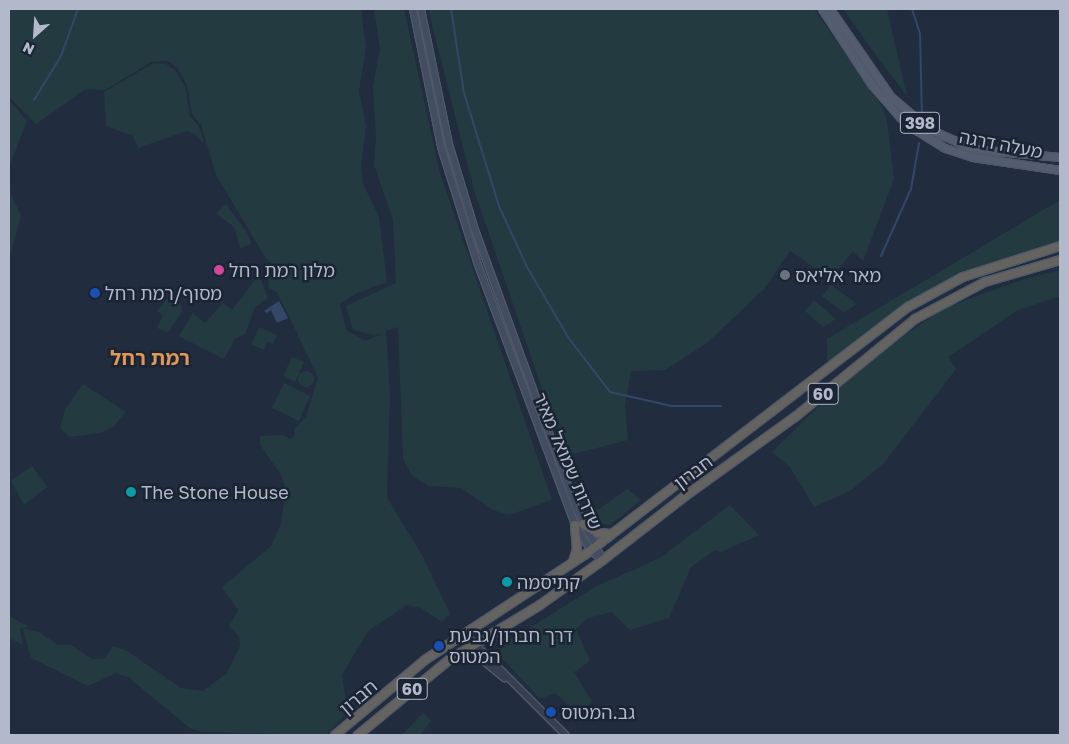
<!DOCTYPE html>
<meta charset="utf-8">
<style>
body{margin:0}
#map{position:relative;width:1069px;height:744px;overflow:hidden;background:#212c3f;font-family:"Golos Text","Noto Sans Hebrew",sans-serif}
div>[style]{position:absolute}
.green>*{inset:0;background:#233b40}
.round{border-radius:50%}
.water>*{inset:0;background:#334767}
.stream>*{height:2px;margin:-1px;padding:0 1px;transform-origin:1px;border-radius:1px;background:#334767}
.roads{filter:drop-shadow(1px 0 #505969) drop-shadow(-1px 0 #505969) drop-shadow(0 1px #505969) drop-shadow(0 -1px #505969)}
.tertiary>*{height:5.5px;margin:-2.75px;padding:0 2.75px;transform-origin:2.75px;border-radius:2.75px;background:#353f4f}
.secondary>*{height:6px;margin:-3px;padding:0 3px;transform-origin:3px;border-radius:3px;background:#434d62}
.primary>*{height:7px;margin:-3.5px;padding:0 3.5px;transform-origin:3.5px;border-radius:3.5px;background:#535d6f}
.trunk>*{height:8px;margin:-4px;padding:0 4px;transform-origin:4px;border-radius:4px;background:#646360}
.dots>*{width:14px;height:14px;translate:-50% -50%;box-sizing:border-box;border:2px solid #1a2433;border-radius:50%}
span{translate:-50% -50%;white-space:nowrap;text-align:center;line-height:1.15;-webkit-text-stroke:5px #1a2433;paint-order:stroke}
.shield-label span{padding:1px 4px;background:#1a2433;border:1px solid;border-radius:4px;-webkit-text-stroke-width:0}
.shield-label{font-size:16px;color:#b1b9ca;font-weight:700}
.street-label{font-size:18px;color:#b1b9ca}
.poi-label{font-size:18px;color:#b1b9ca}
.left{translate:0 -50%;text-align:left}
.quarter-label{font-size:20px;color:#df9757;font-weight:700}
.frame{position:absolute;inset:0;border:10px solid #b1b9ca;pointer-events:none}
.north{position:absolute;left:10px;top:10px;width:50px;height:50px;-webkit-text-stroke:4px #1a2433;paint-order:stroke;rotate:206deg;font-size:14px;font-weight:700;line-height:20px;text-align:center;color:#b1b9ca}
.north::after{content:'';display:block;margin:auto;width:18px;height:22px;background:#b1b9ca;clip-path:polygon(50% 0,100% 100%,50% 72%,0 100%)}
</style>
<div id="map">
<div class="green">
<i style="clip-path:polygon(9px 9px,361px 9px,366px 47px,359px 91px,366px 126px,361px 166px,363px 184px,379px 217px,387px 282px,355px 294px,340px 304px,346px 330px,366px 341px,383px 333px,374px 335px,353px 330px,346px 306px,396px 283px,393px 220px,374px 165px,376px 139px,373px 86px,380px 49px,374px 9px,404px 9px,440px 173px,552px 500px,509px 515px,493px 510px,461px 488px,429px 486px,412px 476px,403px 458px,398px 327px,386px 331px,390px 394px,387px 498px,422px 555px,450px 614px,442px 622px,421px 608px,407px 605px,368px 631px,342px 675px,346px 700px,344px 716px,326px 735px,202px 732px,190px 728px,128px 677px,116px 673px,88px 686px,31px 658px,23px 629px,39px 632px,58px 645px,71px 645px,92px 659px,105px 658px,113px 646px,127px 651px,181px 688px,203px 691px,226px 674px,240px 646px,239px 636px,229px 626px,238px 610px,222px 587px,271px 546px,281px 524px,286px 489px,280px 473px,260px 445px,260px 436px,283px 435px,290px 439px,295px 436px,294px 429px,306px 417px,318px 377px,277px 292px,268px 288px,271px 262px,265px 257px,216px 175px,201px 125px,192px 114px,187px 85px,176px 66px,167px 61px,151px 62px,105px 90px,86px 89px,36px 124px,9px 97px)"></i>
<i style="clip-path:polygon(428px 9px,814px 9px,883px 108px,887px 121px,894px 179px,863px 261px,853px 251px,831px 278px,790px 251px,764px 289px,707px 343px,665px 370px,631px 371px,625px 406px,628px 440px,565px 456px,474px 190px)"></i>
<i style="clip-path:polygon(843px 9px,887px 9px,907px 96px,876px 55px)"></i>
<i style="clip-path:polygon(154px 63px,166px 64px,175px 70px,185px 86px,190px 117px,199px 126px,204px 144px,195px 134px,187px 131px,138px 148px,133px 136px,106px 126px,104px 92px)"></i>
<i style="clip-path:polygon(9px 100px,27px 121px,9px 167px,11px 195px,21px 215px,9px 260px)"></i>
<i style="clip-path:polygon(1060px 200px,1060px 241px,941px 283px,877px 324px,830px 362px,827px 360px,827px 339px)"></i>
<i style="clip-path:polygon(226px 204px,247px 233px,251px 244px,240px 248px,234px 227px,216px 213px)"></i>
<i style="clip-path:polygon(1060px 270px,1060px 296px,1018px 310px,948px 357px,956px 369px,884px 463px,850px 491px,814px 507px,790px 467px,772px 452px,825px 400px,887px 347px,946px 307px,1024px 279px)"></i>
<i style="clip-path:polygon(259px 275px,268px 298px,255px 307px,245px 334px,235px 339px,224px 359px,179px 336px,193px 313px,205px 323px,223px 303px,232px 310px)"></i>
<i style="clip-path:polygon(831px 285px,857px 304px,844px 313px,822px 296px)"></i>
<i style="clip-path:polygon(168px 298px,182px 306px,181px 314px,168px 332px,157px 328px,163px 315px,157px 311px)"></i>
<i style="clip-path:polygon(814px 300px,836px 319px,823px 327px,805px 311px)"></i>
<i style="clip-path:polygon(259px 327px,277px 335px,273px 344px,267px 342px,264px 350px,251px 344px)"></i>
<i style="clip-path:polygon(292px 357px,304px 362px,295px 382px,283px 376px)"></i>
<i class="round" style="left:298px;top:371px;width:16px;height:16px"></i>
<i style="clip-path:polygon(284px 383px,310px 396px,299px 421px,272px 408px)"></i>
<i style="clip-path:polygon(83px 384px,126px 412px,114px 426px,100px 433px,69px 437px,60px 428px,65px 409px)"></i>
<i style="clip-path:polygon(32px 466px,47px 487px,24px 505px,11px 481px)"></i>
<i style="clip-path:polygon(627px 489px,641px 500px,610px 525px,595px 523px,585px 511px,599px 509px)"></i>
<i style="clip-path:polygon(730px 505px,759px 535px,721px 552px,715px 550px,691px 567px,669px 618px,630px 630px,612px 612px,588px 618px,576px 629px,590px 661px,574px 672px,592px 702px,579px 714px,555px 693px,540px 699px,500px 656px,499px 651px,504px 644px,595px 587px,660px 558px)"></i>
<i style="clip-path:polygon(9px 616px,29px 627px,20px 628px,23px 645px,9px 638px)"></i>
<i style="clip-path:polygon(423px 713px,431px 721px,420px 735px,402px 735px)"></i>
</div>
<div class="water">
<i style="clip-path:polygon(279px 301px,288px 318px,277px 323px,271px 310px,267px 313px,264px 311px)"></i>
</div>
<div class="stream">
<i style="left:451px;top:9px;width:85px;rotate:81.2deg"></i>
<i style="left:464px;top:93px;width:118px;rotate:72.8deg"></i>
<i style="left:499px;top:206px;width:67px;rotate:65.3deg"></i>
<i style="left:527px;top:267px;width:81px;rotate:59.6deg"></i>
<i style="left:568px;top:337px;width:69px;rotate:52.6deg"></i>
<i style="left:610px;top:392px;width:63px;rotate:12.9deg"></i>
<i style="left:671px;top:406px;width:50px"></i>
<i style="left:912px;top:9px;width:26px;rotate:72deg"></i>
<i style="left:920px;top:34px;width:84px;rotate:88.6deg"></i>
<i style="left:34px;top:100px;width:52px;rotate:-58.5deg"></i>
<i style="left:61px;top:56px;width:50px;rotate:-70.1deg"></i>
<i style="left:881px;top:256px;width:73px;rotate:-65.9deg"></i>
<i style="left:911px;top:189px;width:47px;rotate:-80.1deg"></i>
</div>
<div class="roads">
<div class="tertiary">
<i style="left:464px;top:633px;width:144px;rotate:45deg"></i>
<i style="left:465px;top:637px;width:26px;rotate:54deg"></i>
<i style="left:480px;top:658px;width:32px;rotate:39deg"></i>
</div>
<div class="secondary">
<i style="left:413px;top:9px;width:141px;rotate:78.5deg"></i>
<i style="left:441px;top:147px;width:124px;rotate:72.6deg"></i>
<i style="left:478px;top:265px;width:278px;rotate:69.5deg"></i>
<i style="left:575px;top:525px;width:31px;rotate:58deg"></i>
<i style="left:591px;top:551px;width:15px;rotate:37deg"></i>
<i style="left:421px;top:9px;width:138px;rotate:78.3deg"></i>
<i style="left:449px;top:144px;width:87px;rotate:73.2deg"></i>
<i style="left:474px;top:227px;width:299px;rotate:70deg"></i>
<i style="left:576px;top:508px;width:59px;rotate:62.6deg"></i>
</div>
<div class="primary">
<i style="left:822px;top:9px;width:91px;rotate:56.7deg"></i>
<i style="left:872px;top:85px;width:43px;rotate:48.8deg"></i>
<i style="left:900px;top:117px;width:21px;rotate:39deg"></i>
<i style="left:916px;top:130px;width:34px;rotate:32deg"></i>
<i style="left:945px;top:148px;width:28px;rotate:18deg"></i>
<i style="left:972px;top:157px;width:89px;rotate:8.4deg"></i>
<i style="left:830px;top:9px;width:107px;rotate:55.3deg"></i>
<i style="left:891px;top:97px;width:50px;rotate:40.1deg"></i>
<i style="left:929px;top:129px;width:49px;rotate:24deg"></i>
<i style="left:974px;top:149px;width:86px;rotate:5.3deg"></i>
</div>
<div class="trunk">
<i style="left:583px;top:524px;width:17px;rotate:31deg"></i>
<i style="left:598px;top:533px;width:13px;rotate:4deg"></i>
<i style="left:573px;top:562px;width:14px;rotate:-73deg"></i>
<i style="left:577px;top:549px;width:24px;rotate:-95deg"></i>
<i style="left:335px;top:735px;width:117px;rotate:-39.8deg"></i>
<i style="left:425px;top:660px;width:193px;rotate:-33.4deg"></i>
<i style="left:586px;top:554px;width:406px;rotate:-37.5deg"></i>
<i style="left:908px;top:307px;width:63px;rotate:-28.6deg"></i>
<i style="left:963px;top:277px;width:102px;rotate:-17.7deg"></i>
<i style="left:358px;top:735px;width:118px;rotate:-39.5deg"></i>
<i style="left:449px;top:660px;width:106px;rotate:-31.1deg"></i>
<i style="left:540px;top:605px;width:77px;rotate:-35.5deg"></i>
<i style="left:603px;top:560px;width:103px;rotate:-37.9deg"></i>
<i style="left:684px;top:497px;width:137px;rotate:-35.8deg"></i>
<i style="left:795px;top:417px;width:155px;rotate:-39.2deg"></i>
<i style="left:915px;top:319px;width:79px;rotate:-27.9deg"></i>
<i style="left:985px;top:282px;width:78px;rotate:-16.3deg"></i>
</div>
</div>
<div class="dots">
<i style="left:219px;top:270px;background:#d1479c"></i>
<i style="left:785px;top:275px;background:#6b7280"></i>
<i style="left:95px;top:293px;background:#1a4fb4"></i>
<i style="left:131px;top:492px;background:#0f9aa8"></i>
<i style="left:507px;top:582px;background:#0f9aa8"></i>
<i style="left:439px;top:646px;background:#1a4fb4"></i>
<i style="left:551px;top:712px;background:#1a4fb4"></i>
</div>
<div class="shield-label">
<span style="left:920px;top:123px">398</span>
<span style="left:823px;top:394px">60</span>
<span style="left:412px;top:689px">60</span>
</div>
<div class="street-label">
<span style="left:1001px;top:144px;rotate:11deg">מעלה דרגה</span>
<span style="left:568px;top:461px;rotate:67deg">שדרות שמואל מאיר</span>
<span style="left:693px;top:472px;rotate:-37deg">חברון</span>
<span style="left:358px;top:697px;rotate:-40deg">חברון</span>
</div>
<div class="poi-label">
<span class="left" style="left:229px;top:270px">מלון רמת רחל</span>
<span class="left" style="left:795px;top:275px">מאר אליאס</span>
<span class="left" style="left:105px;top:293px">מסוף/רמת רחל</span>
<span class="left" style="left:141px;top:492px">The Stone House</span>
<span class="left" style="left:517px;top:582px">קתיסמה</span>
<span class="left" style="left:449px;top:646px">דרך חברון/גבעת<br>המטוס</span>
<span class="left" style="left:561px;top:712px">גב.המטוס</span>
</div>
<div class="quarter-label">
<span style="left:150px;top:357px">רמת רחל</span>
</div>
<div class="frame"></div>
<div class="north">N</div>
</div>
